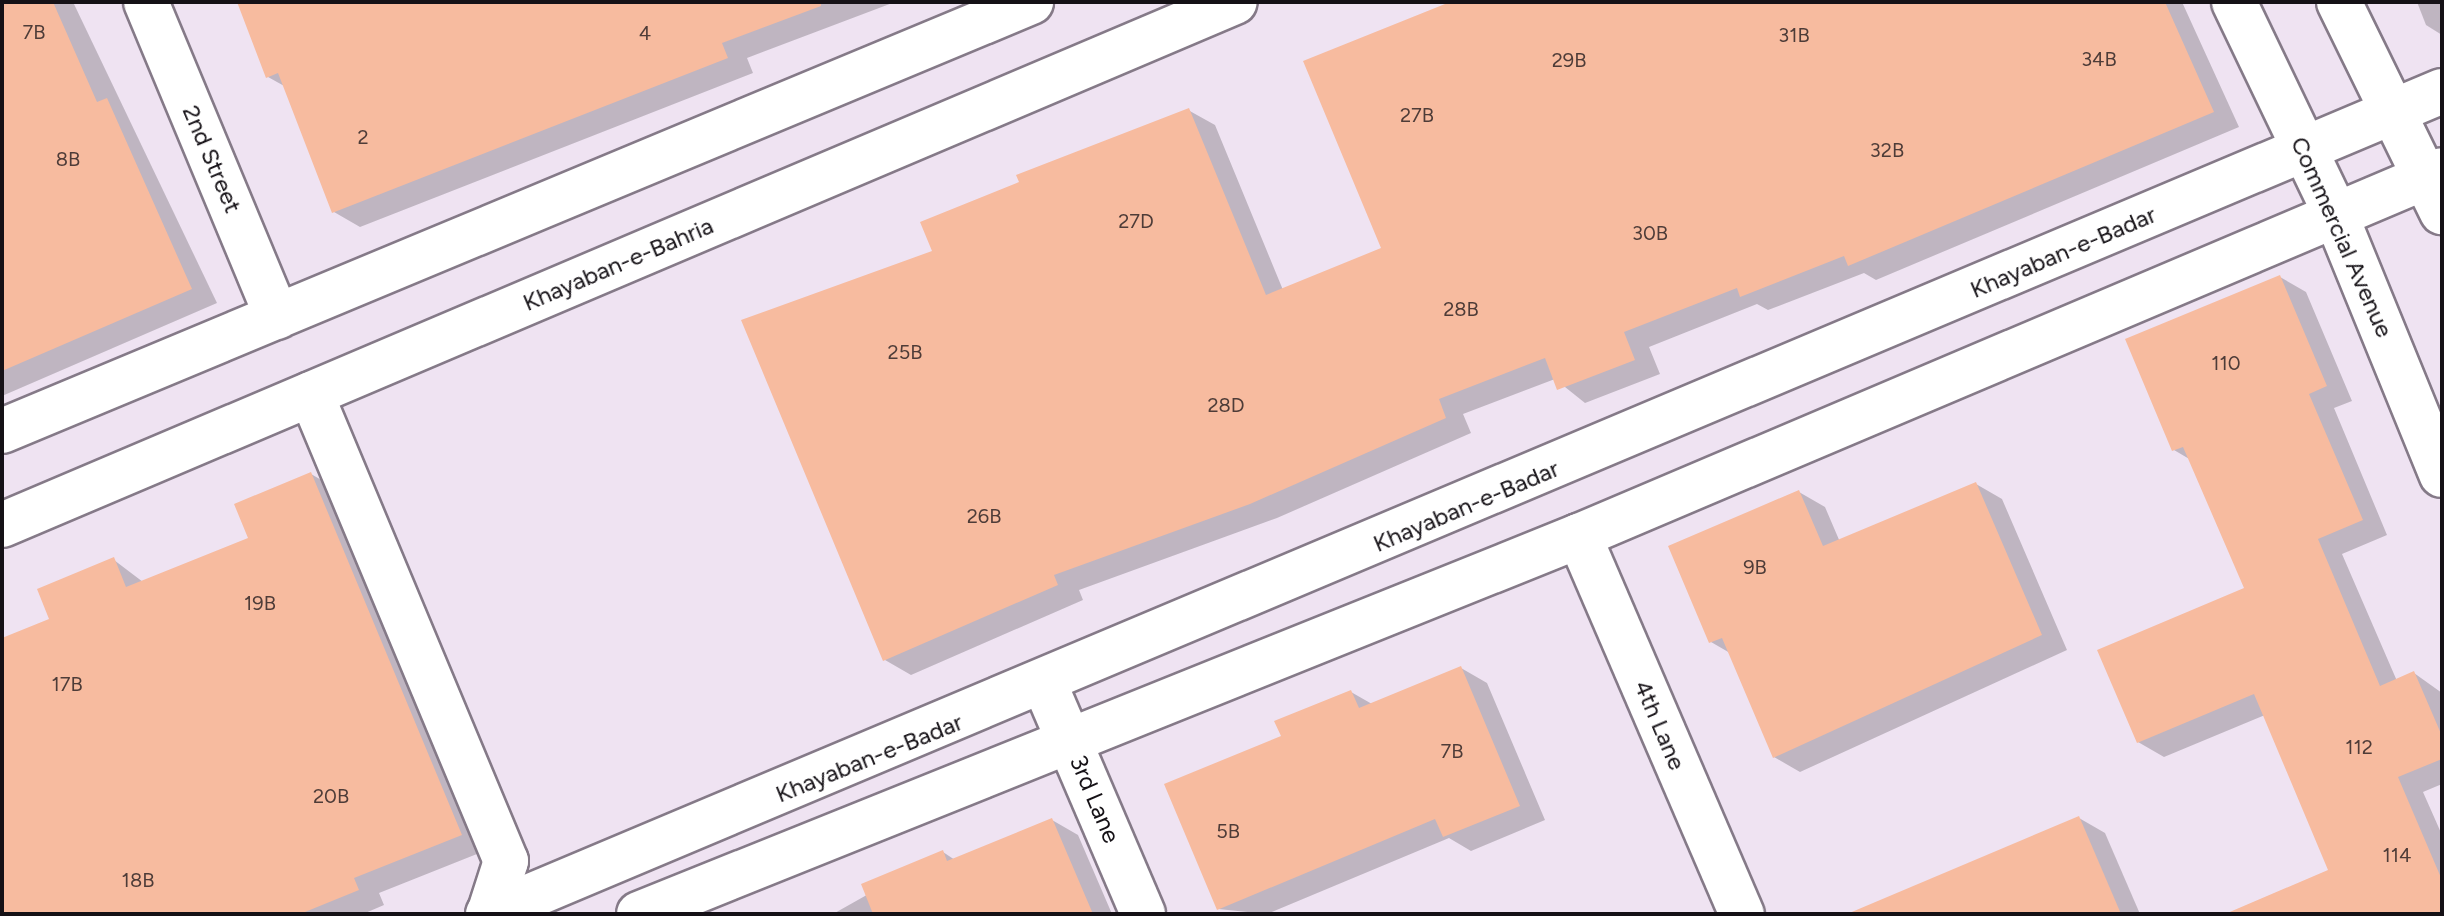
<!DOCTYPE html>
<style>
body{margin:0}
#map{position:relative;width:2444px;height:916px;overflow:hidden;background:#efe3f2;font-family:Figtree,sans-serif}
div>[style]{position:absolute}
.shadow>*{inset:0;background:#0003}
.building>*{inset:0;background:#f7bb9f}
.roads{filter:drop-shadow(2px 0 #857a88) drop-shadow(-2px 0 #857a88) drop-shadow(0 2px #857a88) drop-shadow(0 -2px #857a88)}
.street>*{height:44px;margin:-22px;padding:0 22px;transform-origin:22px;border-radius:22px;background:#fff}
.secondary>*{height:44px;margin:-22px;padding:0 22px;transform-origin:22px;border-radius:22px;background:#fff}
span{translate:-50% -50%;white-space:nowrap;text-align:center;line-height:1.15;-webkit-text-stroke:6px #fff;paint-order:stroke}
.number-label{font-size:20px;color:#4e3c38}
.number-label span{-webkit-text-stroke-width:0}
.street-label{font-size:24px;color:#151116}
.frame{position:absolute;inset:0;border:4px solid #151116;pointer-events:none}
</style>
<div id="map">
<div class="shadow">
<i style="clip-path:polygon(2px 2px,73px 2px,217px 303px,2px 396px)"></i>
<i style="clip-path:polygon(239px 2px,895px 2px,747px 58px,753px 73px,360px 227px,334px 212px,286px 87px,268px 77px)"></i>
<i style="clip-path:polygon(1450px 2px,2182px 2px,2239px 127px,1876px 280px,1864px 273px,1768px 310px,1757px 304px,1649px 347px,1660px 374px,1585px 403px,1555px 379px,1463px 414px,1471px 433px,1277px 518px,1079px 590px,1083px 600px,911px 675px,885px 660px,934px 252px,1188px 110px,1215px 125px,1283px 290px,1384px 249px)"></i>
<i style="clip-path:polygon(2417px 2px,2442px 2px,2442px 35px,2426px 25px)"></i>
<i style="clip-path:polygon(2280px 277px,2306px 292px,2352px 401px,2334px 408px,2387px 535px,2342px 554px,2397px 681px,2414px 673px,2442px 693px,2442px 784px,2423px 792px,2442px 835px,2442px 914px,2239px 914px,2331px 871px,2265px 715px,2164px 757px,2138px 742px,2246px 589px,2191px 460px,2174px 450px)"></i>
<i style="clip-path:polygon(311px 474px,337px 489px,487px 850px,379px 893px,384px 905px,363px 914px,2px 914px,2px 640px,52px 620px,114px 560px,143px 582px,251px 539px)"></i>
<i style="clip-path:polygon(1976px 484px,2002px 499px,2067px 650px,1800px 772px,1774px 757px,1730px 653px,1711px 642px,1799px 492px,1825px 507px,1840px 542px)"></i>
<i style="clip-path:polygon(1461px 668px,1487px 683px,1545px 820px,1471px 851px,1449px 838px,1267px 914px,1218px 909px,1283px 737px,1351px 692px,1372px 704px)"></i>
<i style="clip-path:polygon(2079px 818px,2105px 833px,2140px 914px,1927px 914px)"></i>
<i style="clip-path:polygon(1052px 820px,1078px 835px,1112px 914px,833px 914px,943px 852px,955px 860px)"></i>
</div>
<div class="building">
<i style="clip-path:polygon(2px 2px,53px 2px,97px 102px,107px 98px,192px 289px,2px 371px)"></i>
<i style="clip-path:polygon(237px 2px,821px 2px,821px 6px,722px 43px,728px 58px,332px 213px,278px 73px,266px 78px)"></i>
<i style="clip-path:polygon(1450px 2px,2165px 2px,2214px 112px,1848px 266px,1844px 256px,1740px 297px,1737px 288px,1624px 332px,1635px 360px,1557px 390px,1545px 358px,1439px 399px,1446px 418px,1250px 504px,1054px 575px,1058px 585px,883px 661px,741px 320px,932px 251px,920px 222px,1019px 182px,1016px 175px,1189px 108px,1266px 295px,1381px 248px,1303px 61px)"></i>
<i style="clip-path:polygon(2280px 275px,2327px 386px,2309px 394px,2363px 520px,2318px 539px,2380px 686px,2414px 671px,2442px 736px,2442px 759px,2398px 777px,2442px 880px,2442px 914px,2225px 914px,2328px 870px,2254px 694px,2137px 743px,2097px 650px,2244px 588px,2183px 447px,2172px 451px,2125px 339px)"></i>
<i style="clip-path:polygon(311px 472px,462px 835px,354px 878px,359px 890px,300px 914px,2px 914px,2px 638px,49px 619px,37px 589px,114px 557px,126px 587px,248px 538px,234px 504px)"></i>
<i style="clip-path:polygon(1976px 482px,2042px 635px,1773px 758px,1722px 638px,1709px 643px,1668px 546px,1799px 490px,1823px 546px)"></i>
<i style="clip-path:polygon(1461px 666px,1520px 806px,1443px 837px,1435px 819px,1217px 910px,1164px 784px,1281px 736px,1274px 721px,1351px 690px,1359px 708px)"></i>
<i style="clip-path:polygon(2079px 816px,2121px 914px,1847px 914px)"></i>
<i style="clip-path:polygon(1052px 818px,1093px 914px,873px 914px,861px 884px,943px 850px,947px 861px)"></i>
</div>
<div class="roads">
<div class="street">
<i style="left:146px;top:2px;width:341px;rotate:67.4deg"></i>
<i style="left:311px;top:394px;width:506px;rotate:67.34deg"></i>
<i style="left:506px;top:861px;width:56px;rotate:107.8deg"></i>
<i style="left:1579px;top:536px;width:412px;rotate:66.7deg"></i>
<i style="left:1045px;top:685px;width:249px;rotate:66.8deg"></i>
</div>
<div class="secondary">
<i style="left:2234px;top:2px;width:232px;rotate:64.4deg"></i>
<i style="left:2334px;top:211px;width:285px;rotate:67.8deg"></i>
<i style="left:2339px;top:2px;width:234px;rotate:63.9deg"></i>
<i style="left:2px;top:431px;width:1115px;rotate:-22.63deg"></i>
<i style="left:2px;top:525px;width:1339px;rotate:-22.99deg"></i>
<i style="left:488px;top:914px;width:2120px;rotate:-22.84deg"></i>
<i style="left:639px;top:914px;width:1013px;rotate:-21.91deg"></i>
<i style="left:1579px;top:536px;width:937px;rotate:-22.98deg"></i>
</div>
</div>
<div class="number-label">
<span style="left:34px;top:32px">7B</span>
<span style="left:645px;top:33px">4</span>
<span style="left:1794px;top:35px">31B</span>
<span style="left:2099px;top:59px">34B</span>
<span style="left:1569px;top:60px">29B</span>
<span style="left:1417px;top:115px">27B</span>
<span style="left:363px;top:137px">2</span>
<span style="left:1887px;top:150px">32B</span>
<span style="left:68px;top:159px">8B</span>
<span style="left:1136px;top:221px">27D</span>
<span style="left:1650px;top:233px">30B</span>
<span style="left:1461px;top:309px">28B</span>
<span style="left:905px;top:352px">25B</span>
<span style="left:2226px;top:363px">110</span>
<span style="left:1226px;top:405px">28D</span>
<span style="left:984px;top:516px">26B</span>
<span style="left:1755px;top:567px">9B</span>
<span style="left:260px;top:603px">19B</span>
<span style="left:67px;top:684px">17B</span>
<span style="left:2359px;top:747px">112</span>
<span style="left:1452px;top:751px">7B</span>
<span style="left:331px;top:796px">20B</span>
<span style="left:1228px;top:831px">5B</span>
<span style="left:2397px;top:855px">114</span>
<span style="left:138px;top:880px">18B</span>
</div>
<div class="street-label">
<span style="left:212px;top:159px;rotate:67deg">2nd Street</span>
<span style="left:2342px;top:237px;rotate:66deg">Commercial Avenue</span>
<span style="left:2063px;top:252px;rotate:-23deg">Khayaban-e-Badar</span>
<span style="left:618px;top:264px;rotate:-23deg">Khayaban-e-Bahria</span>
<span style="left:1466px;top:506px;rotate:-23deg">Khayaban-e-Badar</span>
<span style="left:1660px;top:725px;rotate:67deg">4th Lane</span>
<span style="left:869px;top:758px;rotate:-22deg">Khayaban-e-Badar</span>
<span style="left:1095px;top:799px;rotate:67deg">3rd Lane</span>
</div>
<div class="frame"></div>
</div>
